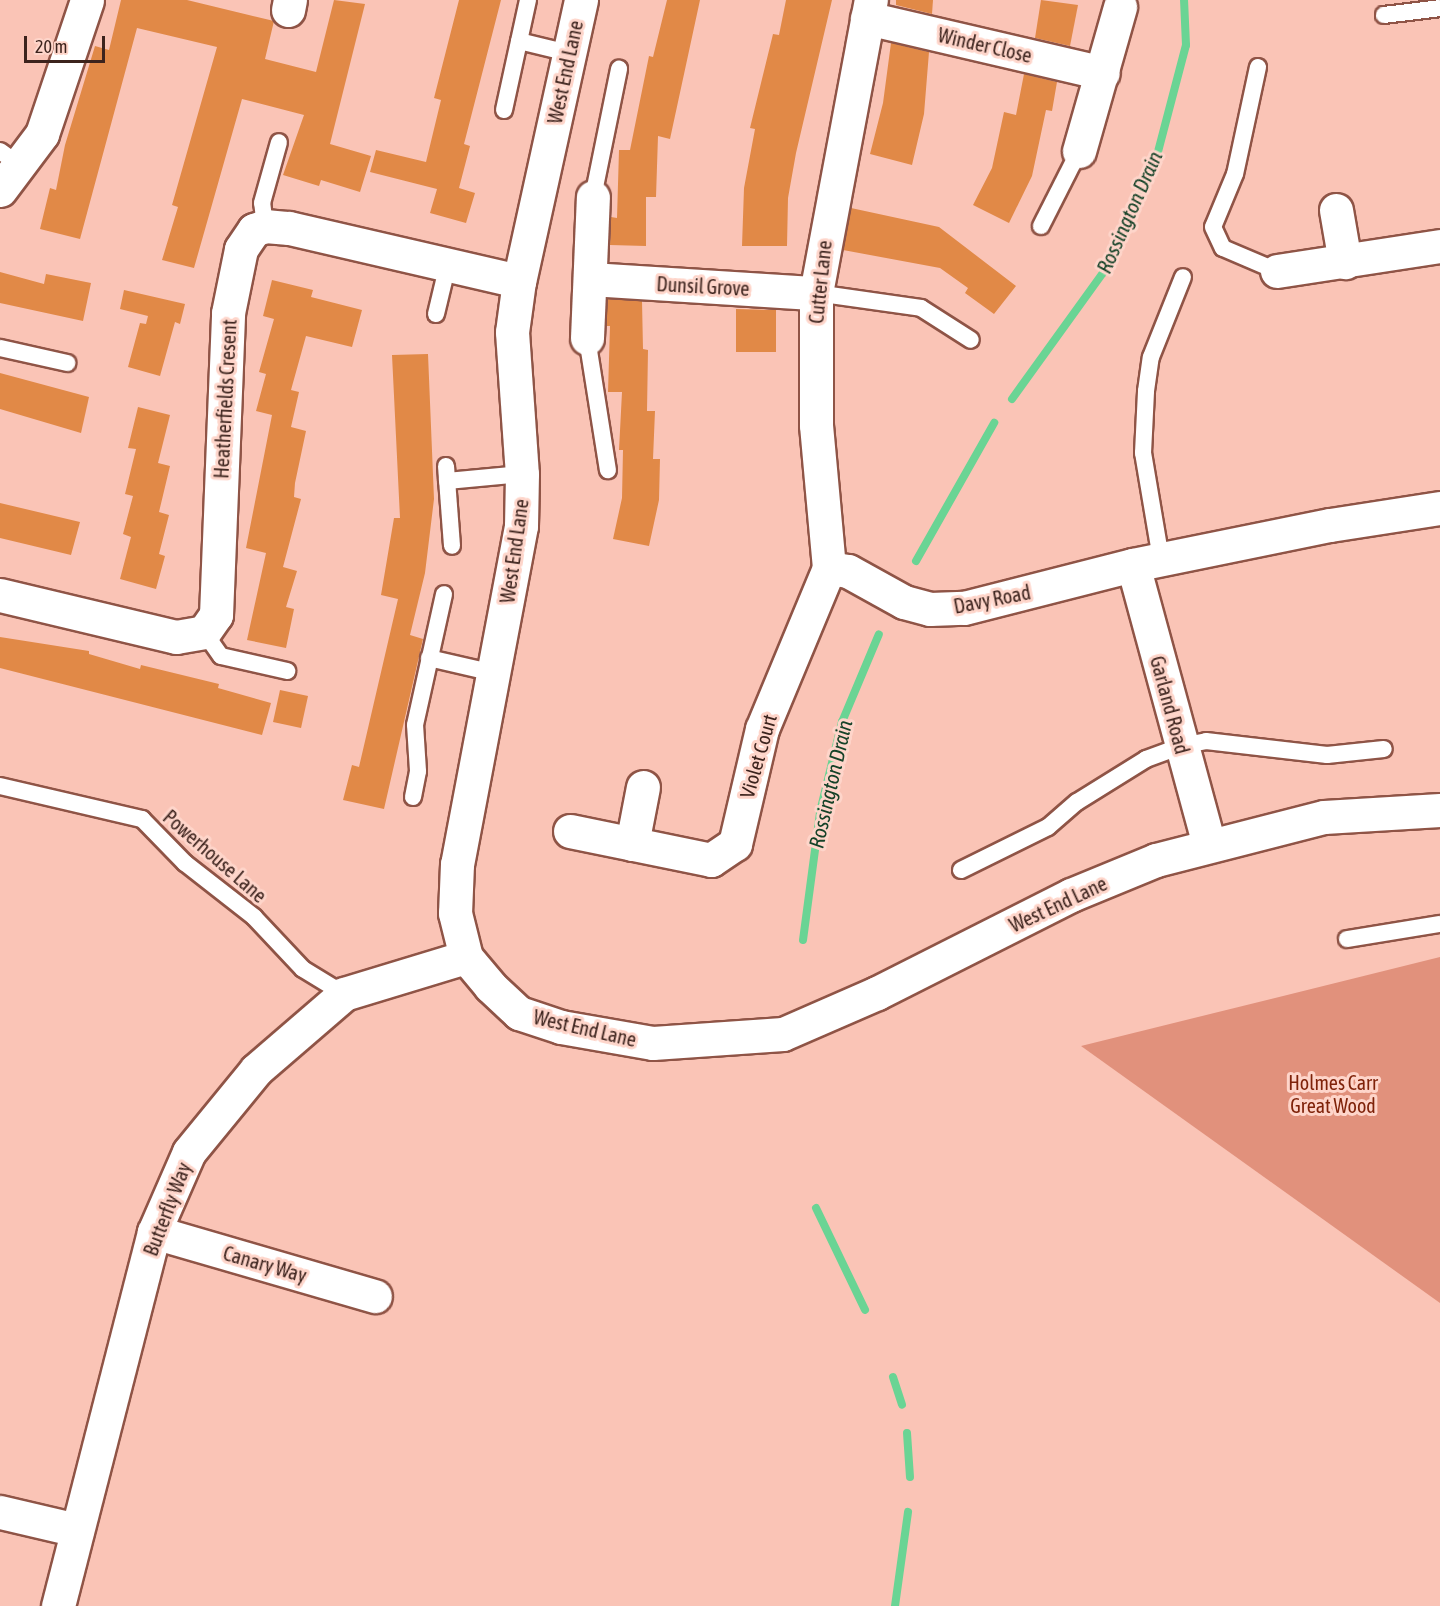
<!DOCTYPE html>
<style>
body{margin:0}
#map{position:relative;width:1440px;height:1606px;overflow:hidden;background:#fac4b6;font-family:"Asap Condensed",sans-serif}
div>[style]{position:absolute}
.green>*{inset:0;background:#e1917c}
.stream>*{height:8px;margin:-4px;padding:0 4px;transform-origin:4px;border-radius:4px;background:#6ad494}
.building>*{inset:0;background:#e18947}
.roads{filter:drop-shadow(2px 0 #8f5446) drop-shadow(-2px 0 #8f5446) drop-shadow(0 2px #8f5446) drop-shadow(0 -2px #8f5446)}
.lane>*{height:16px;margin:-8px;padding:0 8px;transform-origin:8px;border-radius:8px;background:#fff}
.street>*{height:33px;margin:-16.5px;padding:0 16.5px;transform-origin:16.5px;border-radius:16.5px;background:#fff}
.secondary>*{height:33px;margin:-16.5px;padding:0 16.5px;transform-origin:16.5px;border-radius:16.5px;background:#fff}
span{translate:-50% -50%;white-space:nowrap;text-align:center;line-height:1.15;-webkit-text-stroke:6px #fed5ca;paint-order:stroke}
.street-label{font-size:20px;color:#3c231d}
.park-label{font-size:20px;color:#7f2209}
.water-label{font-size:21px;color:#164228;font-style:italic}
.scale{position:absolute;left:24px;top:36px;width:81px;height:27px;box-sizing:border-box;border:3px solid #3c231d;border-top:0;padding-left:8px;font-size:18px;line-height:21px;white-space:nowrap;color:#3c231d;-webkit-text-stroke:4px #fed5ca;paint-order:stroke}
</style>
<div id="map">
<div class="green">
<i style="clip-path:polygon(1440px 957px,1440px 1303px,1081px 1046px)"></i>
</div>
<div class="stream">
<i style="left:1012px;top:399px;width:155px;rotate:-54.2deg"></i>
<i style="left:1103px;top:273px;width:118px;rotate:-64.3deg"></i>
<i style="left:1154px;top:167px;width:126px;rotate:-75.3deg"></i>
<i style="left:1186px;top:45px;width:45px;rotate:-92.5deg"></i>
<i style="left:916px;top:561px;width:159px;rotate:-60.5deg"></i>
<i style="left:803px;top:940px;width:129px;rotate:-82.4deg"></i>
<i style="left:820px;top:812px;width:93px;rotate:-76.3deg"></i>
<i style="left:842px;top:722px;width:95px;rotate:-67.2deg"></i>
<i style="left:816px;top:1208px;width:113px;rotate:64.3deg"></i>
<i style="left:893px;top:1377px;width:29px;rotate:72deg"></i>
<i style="left:907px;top:1433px;width:44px;rotate:86.1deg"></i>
<i style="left:895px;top:1606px;width:95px;rotate:-82.1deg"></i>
</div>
<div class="building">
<i style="clip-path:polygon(121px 0,187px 0,274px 21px,265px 59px,316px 72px,334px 0,365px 4px,330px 144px,371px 156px,360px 192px,321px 180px,319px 186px,283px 175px,304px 115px,242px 99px,194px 268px,162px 260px,178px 207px,172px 205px,217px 47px,137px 28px,80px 239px,40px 229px,50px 188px,56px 190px,65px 145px,95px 46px,109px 50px)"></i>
<i style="clip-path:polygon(459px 0,501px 0,464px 144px,470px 146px,459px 188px,475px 193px,466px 223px,430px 213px,437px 189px,370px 172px,376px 150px,426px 162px,441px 100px,434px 98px)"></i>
<i style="clip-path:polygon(667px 0,700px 0,670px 139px,658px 136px,656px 197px,646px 197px,646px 246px,610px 245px,611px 217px,617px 218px,619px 150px,630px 150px,649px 56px,653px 57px)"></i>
<i style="clip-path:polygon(786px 0,832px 0,796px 153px,788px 198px,787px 246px,742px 246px,744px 188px,755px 129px,750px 128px,773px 34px,779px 35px)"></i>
<i style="clip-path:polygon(896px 0,933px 0,932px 14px,896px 5px)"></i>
<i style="clip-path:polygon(1041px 0,1078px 5px,1070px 46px,1035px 38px)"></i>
<i style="clip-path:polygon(891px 43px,929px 52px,924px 114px,912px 165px,870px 154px,883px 103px)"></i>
<i style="clip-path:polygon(1024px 74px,1057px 82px,1052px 111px,1046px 110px,1032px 176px,1009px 223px,973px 205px,992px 168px,1004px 112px,1016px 115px)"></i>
<i style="clip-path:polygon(851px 208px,939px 227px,1016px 286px,994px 314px,965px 293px,968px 288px,940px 268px,843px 250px)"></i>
<i style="clip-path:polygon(0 272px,44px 284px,46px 274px,91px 283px,83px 321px,0 303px)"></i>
<i style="clip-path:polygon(272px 280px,313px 290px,311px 297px,362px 310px,352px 347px,306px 336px,291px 390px,299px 392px,291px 427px,306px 431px,295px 483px,294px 497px,301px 499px,283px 567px,297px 571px,286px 607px,294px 609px,286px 648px,247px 640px,266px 553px,246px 548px,272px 415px,256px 411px,266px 374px,259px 372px,274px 319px,263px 316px)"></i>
<i style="clip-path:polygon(124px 290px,185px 304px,180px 324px,175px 322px,160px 376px,128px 367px,140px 323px,146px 324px,148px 316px,120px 309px)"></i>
<i style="clip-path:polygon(607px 299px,642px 301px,643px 349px,648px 350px,647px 411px,655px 411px,653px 459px,660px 459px,659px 500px,649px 546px,613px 539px,622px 498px,623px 450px,619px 450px,622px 392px,608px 392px,610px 326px,606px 326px)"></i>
<i style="clip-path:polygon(736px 309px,776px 310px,776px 352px,736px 352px)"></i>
<i style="clip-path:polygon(428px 354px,434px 499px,425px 573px,410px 635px,423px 639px,384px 809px,343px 800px,352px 765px,359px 767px,398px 599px,381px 595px,394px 518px,400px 518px,392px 355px)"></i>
<i style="clip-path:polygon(0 373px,89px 397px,81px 433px,0 409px)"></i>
<i style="clip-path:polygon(138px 407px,170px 415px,158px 463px,170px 466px,159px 512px,169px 515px,159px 554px,165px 556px,156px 589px,120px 579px,131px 537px,123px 534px,133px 496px,125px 494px,136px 449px,128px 448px)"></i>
<i style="clip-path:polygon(0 503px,80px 522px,71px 555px,0 538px)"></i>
<i style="clip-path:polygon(0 637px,89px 651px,89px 654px,140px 669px,141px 665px,219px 684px,218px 688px,271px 703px,262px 735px,0 668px)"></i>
<i style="clip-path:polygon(280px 690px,308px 696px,301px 728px,273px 722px)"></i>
</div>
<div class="roads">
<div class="lane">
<i style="left:1384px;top:15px;width:56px;rotate:-7.1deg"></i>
<i style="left:519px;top:41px;width:51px;rotate:13.5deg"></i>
<i style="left:1258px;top:67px;width:109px;rotate:102.1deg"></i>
<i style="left:1235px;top:174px;width:57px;rotate:112.5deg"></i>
<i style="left:1213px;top:227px;width:23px;rotate:65deg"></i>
<i style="left:1223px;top:248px;width:59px;rotate:23.1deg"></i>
<i style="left:504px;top:110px;width:113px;rotate:-77.7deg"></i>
<i style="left:0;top:151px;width:26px;rotate:36deg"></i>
<i style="left:593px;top:197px;width:131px;rotate:-78.5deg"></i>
<i style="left:265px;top:226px;width:23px;rotate:-97deg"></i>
<i style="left:262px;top:203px;width:63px;rotate:-74.4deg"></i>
<i style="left:1041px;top:226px;width:84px;rotate:-63.1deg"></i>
<i style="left:816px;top:293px;width:106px;rotate:8.1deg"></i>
<i style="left:921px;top:308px;width:59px;rotate:32.6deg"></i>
<i style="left:436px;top:314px;width:51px;rotate:-76.5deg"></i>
<i style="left:587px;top:338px;width:134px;rotate:81deg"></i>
<i style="left:0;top:348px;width:69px;rotate:12.6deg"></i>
<i style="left:446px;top:466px;width:80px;rotate:85.7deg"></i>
<i style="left:447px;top:481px;width:75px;rotate:-5.3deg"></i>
<i style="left:1161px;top:559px;width:108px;rotate:-99.6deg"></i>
<i style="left:1143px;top:453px;width:62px;rotate:-87.2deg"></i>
<i style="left:1146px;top:391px;width:34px;rotate:-82deg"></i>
<i style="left:1151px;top:357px;width:86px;rotate:-68.2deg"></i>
<i style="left:204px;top:632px;width:29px;rotate:55deg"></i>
<i style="left:221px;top:656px;width:68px;rotate:12.8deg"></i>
<i style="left:429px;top:658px;width:67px;rotate:13deg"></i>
<i style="left:0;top:786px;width:146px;rotate:13.1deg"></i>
<i style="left:142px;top:819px;width:62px;rotate:45.7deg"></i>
<i style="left:185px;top:863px;width:88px;rotate:38deg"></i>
<i style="left:254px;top:917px;width:71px;rotate:46.7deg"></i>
<i style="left:303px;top:969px;width:48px;rotate:31.4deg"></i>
<i style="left:413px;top:797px;width:26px;rotate:-79deg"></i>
<i style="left:418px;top:771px;width:46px;rotate:-93.7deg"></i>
<i style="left:415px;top:725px;width:134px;rotate:-77.5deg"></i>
<i style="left:961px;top:870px;width:97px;rotate:-26.3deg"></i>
<i style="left:1048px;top:827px;width:38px;rotate:-41deg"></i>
<i style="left:1077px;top:802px;width:81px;rotate:-31.9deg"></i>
<i style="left:1146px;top:759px;width:37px;rotate:-20deg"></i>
<i style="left:1181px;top:746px;width:25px;rotate:-11deg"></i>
<i style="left:1206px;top:741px;width:122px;rotate:6.6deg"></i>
<i style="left:1327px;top:755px;width:57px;rotate:-6deg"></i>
<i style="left:1347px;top:939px;width:94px;rotate:-9.2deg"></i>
</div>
<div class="street">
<i style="left:288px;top:10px;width:10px;rotate:-79deg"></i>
<i style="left:867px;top:18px;width:242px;rotate:13.1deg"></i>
<i style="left:1079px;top:151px;width:150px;rotate:-74.1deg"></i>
<i style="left:0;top:190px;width:70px;rotate:-53.1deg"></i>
<i style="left:42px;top:134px;width:141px;rotate:-71.4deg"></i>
<i style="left:1336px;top:210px;width:53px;rotate:80.2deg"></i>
<i style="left:1277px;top:271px;width:165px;rotate:-8.7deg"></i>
<i style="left:591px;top:279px;width:225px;rotate:3.6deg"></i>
<i style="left:587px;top:338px;width:141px;rotate:-87.6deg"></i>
<i style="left:1133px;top:565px;width:289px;rotate:74.8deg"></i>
<i style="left:829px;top:568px;width:19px;rotate:9deg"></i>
<i style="left:848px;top:571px;width:64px;rotate:29deg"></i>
<i style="left:904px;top:602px;width:27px;rotate:15deg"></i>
<i style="left:930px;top:609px;width:34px;rotate:-2deg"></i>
<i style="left:964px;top:608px;width:174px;rotate:-14.3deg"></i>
<i style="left:1133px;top:565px;width:201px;rotate:-11.5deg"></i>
<i style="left:1330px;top:525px;width:111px;rotate:-8.8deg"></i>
<i style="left:0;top:595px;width:181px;rotate:13.4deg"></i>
<i style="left:176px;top:637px;width:28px;rotate:-10deg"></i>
<i style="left:204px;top:632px;width:21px;rotate:-55deg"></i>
<i style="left:216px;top:615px;width:302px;rotate:-87.7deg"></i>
<i style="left:228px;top:313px;width:65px;rotate:-78.5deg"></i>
<i style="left:241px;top:249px;width:23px;rotate:-56deg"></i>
<i style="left:254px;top:230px;width:12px;rotate:-20deg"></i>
<i style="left:265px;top:226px;width:24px;rotate:5deg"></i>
<i style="left:289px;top:228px;width:236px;rotate:13deg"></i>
<i style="left:570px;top:831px;width:144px;rotate:11.6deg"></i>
<i style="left:711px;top:860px;width:29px;rotate:-34deg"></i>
<i style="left:735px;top:844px;width:118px;rotate:-76.8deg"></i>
<i style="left:762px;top:729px;width:174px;rotate:-67.4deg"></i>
<i style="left:829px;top:568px;width:144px;rotate:-95.2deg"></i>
<i style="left:816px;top:425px;width:132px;rotate:-90deg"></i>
<i style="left:816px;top:293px;width:298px;rotate:-79.4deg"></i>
<i style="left:632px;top:844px;width:58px;rotate:-79.1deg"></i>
<i style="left:154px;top:1232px;width:230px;rotate:16.2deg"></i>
<i style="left:0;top:1512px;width:79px;rotate:13.2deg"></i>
<i style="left:58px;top:1606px;width:386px;rotate:-75.6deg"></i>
<i style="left:154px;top:1232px;width:87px;rotate:-66.4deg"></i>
<i style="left:189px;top:1152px;width:106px;rotate:-50.7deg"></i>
<i style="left:256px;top:1070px;width:116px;rotate:-40.8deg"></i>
<i style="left:344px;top:994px;width:127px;rotate:-16.9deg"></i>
</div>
<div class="secondary">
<i style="left:581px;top:0;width:288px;rotate:102.4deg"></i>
<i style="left:519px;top:281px;width:51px;rotate:97.8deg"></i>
<i style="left:512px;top:332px;width:142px;rotate:86deg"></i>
<i style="left:522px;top:474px;width:52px;rotate:91.1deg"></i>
<i style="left:521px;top:526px;width:344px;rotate:100.7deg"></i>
<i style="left:457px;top:864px;width:49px;rotate:92.3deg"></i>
<i style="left:455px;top:913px;width:45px;rotate:76deg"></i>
<i style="left:466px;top:957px;width:38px;rotate:50deg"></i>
<i style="left:490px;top:986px;width:40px;rotate:43deg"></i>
<i style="left:519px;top:1013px;width:44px;rotate:18.4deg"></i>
<i style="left:561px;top:1027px;width:93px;rotate:9.9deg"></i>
<i style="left:653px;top:1043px;width:130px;rotate:-4deg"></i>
<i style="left:783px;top:1034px;width:103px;rotate:-23.6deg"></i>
<i style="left:877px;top:993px;width:217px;rotate:-26.8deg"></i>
<i style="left:1071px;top:895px;width:92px;rotate:-22.4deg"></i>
<i style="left:1156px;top:860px;width:173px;rotate:-14.4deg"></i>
<i style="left:1324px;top:817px;width:116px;rotate:-3.5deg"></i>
</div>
</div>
<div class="street-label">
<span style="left:985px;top:45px;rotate:13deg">Winder Close</span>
<span style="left:565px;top:72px;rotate:-78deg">West End Lane</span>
<span style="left:820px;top:282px;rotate:-84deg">Cutter Lane</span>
<span style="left:703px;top:286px;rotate:3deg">Dunsil Grove</span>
<span style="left:225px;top:399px;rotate:-87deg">Heatherfields Cresent</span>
<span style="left:514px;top:551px;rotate:-82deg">West End Lane</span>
<span style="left:992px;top:599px;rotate:-11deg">Davy Road</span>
<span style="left:1170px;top:705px;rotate:75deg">Garland Road</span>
<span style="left:758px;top:756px;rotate:-74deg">Violet Court</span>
<span style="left:215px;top:856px;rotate:41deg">Powerhouse Lane</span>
<span style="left:1058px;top:904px;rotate:-25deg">West End Lane</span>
<span style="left:585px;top:1028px;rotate:13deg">West End Lane</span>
<span style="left:167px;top:1209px;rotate:-69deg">Butterfly Way</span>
<span style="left:265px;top:1264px;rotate:16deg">Canary Way</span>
</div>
<div class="park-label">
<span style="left:1333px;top:1094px">Holmes Carr<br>Great Wood</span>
</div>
<div class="water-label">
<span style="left:1129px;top:212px;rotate:-66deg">Rossington Drain</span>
<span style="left:830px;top:784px;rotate:-77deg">Rossington Drain</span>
</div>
<div class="scale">20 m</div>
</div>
